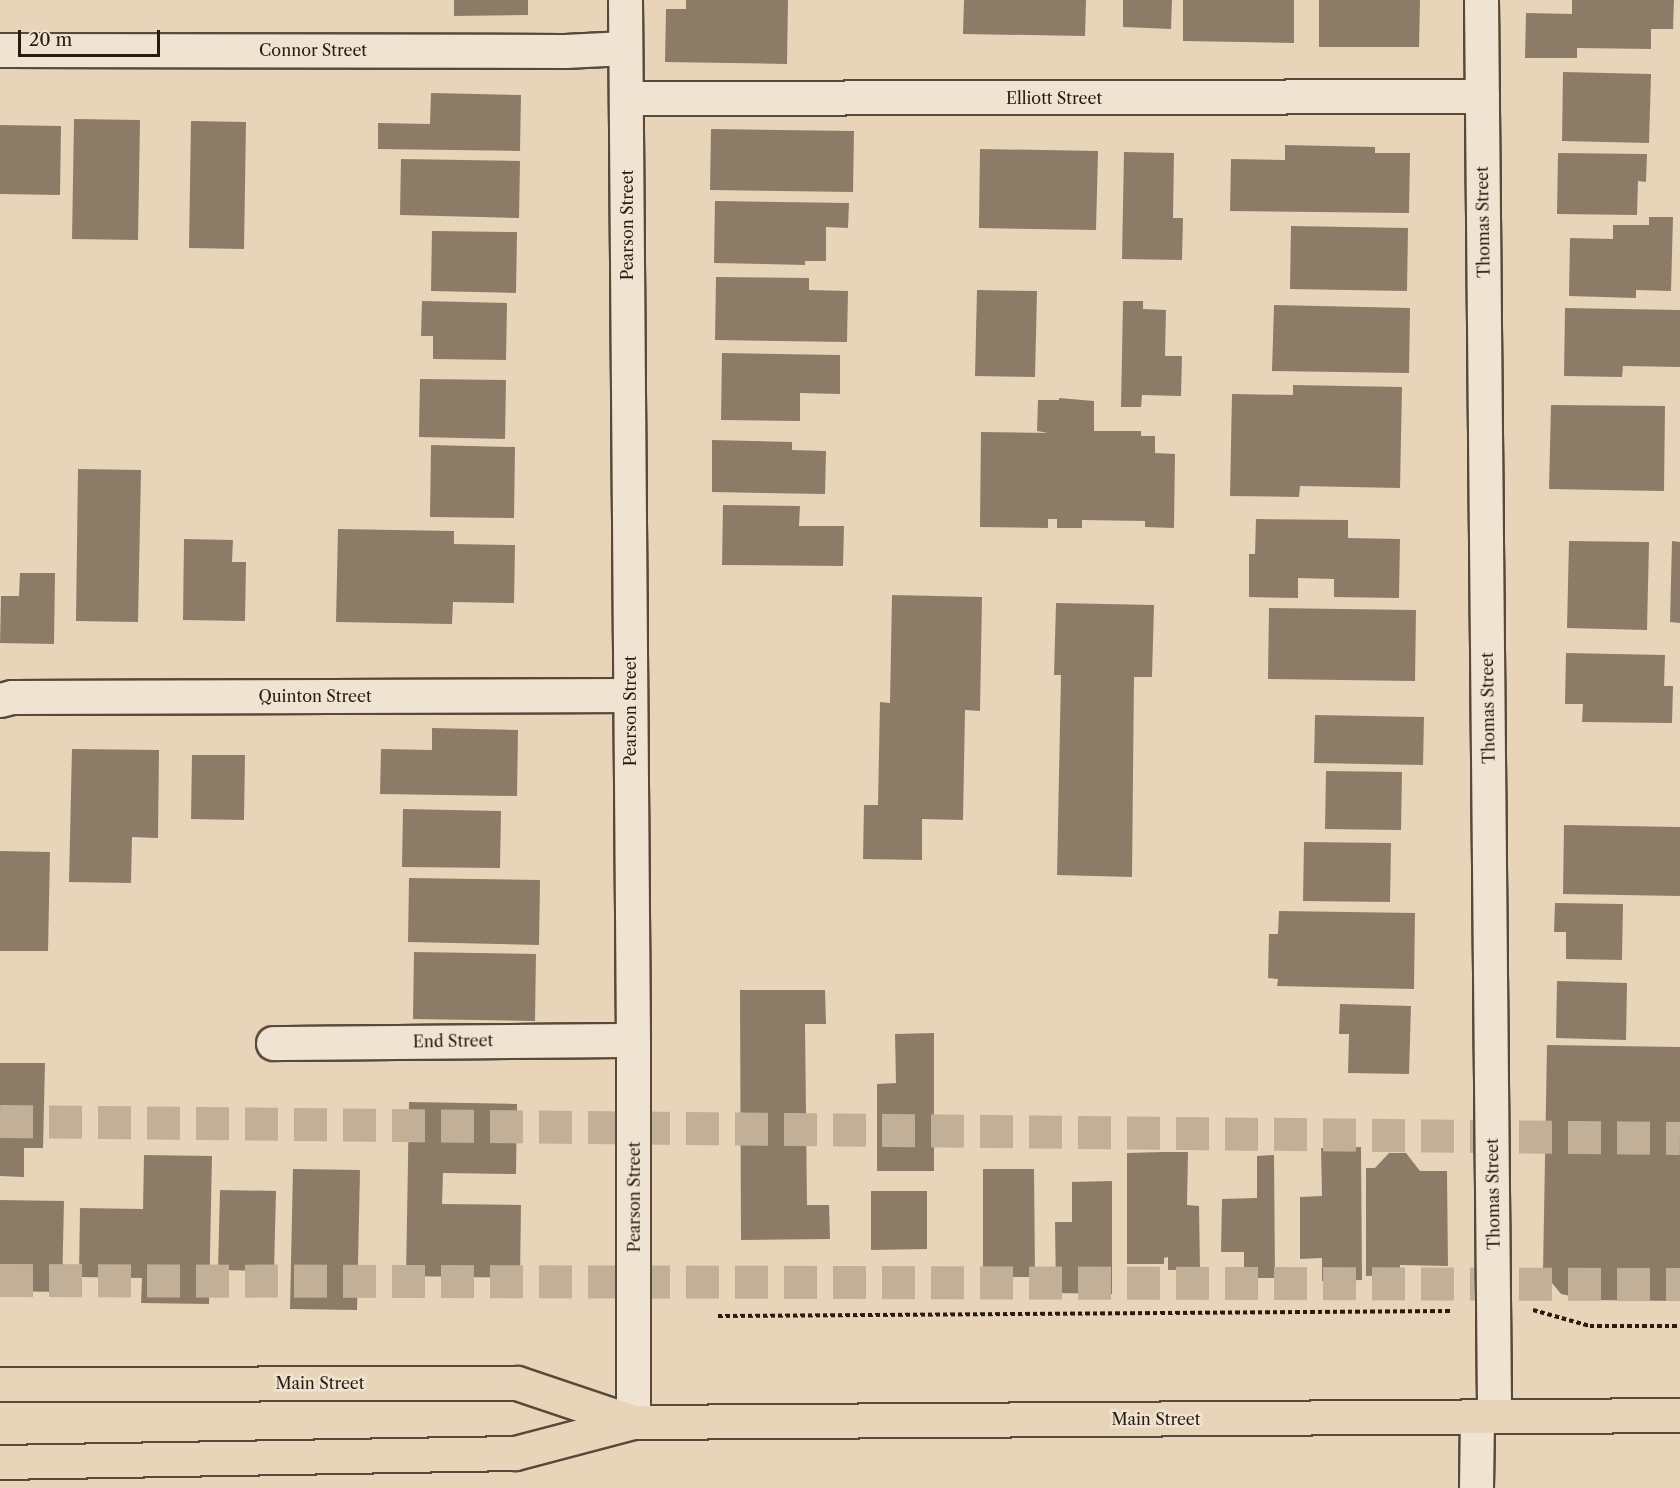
<!DOCTYPE html>
<style>
body{margin:0}
#map{position:relative;width:1680px;height:1488px;overflow:hidden;background:#e8d4b9;font-family:"Libre Caslon Text",serif}
div>[style]{position:absolute}
.building>*{inset:0;background:#8c7c67}
.highway-tunnel>*{height:33px;margin-top:-16.5px;transform-origin:0;background:repeating-linear-gradient(90deg,#c2af97 0 33px,transparent 0 49px)}
.path>*{height:4px;margin-top:-2px;transform-origin:0;background:repeating-linear-gradient(90deg,#281c0f 0 4.5px,transparent 0 7.5px)}
.roads{filter:drop-shadow(2px 0 #584a3a) drop-shadow(-2px 0 #584a3a) drop-shadow(0 2px #584a3a) drop-shadow(0 -2px #584a3a)}
.minor>*{height:33px;margin:-16.5px;padding:0 16.5px;transform-origin:16.5px;border-radius:16.5px;background:#f0e3d2}
.highway>*{height:33px;margin:-16.5px;padding:0 16.5px;transform-origin:16.5px;border-radius:16.5px;background:#e8d4b9}
span{translate:-50% -50%;white-space:nowrap;text-align:center;line-height:1.15;-webkit-text-stroke:5px #f0e3d2;paint-order:stroke}
.street-label{font-size:16px;color:#281c0f}
.scale{position:absolute;left:18px;top:30px;width:142px;height:27px;box-sizing:border-box;border:3px solid #281c0f;border-top:0;padding-left:8px;font-size:18px;line-height:21px;white-space:nowrap;color:#281c0f;-webkit-text-stroke:4px #f0e3d2;paint-order:stroke}
</style>
<div id="map">
<div class="building">
<i style="clip-path:polygon(454px 0,528px 0,528px 15px,454px 16px)"></i>
<i style="clip-path:polygon(686px 0,788px 0,787px 64px,665px 62px,666px 9px,686px 9px)"></i>
<i style="clip-path:polygon(964px 0,1086px 0,1085px 36px,963px 34px)"></i>
<i style="clip-path:polygon(1123px 0,1172px 0,1171px 29px,1123px 27px)"></i>
<i style="clip-path:polygon(1183px 0,1294px 0,1294px 43px,1183px 41px)"></i>
<i style="clip-path:polygon(1319px 0,1420px 0,1419px 47px,1319px 47px)"></i>
<i style="clip-path:polygon(1572px 0,1674px 0,1673px 29px,1651px 29px,1651px 49px,1577px 48px,1577px 58px,1525px 58px,1526px 13px,1572px 14px)"></i>
<i style="clip-path:polygon(1563px 72px,1651px 74px,1649px 143px,1562px 141px)"></i>
<i style="clip-path:polygon(431px 93px,521px 95px,520px 151px,378px 149px,378px 123px,430px 124px)"></i>
<i style="clip-path:polygon(74px 119px,140px 120px,138px 240px,72px 239px)"></i>
<i style="clip-path:polygon(191px 121px,246px 122px,244px 249px,189px 248px)"></i>
<i style="clip-path:polygon(0 125px,61px 126px,60px 195px,0 194px)"></i>
<i style="clip-path:polygon(711px 129px,854px 131px,853px 192px,710px 190px)"></i>
<i style="clip-path:polygon(1285px 145px,1375px 147px,1375px 153px,1410px 153px,1409px 213px,1230px 211px,1231px 159px,1285px 160px)"></i>
<i style="clip-path:polygon(980px 149px,1098px 151px,1096px 230px,979px 228px)"></i>
<i style="clip-path:polygon(1124px 152px,1174px 153px,1173px 218px,1183px 218px,1182px 260px,1122px 259px)"></i>
<i style="clip-path:polygon(1558px 153px,1647px 154px,1646px 182px,1638px 181px,1637px 215px,1557px 214px)"></i>
<i style="clip-path:polygon(401px 159px,520px 161px,519px 218px,400px 215px)"></i>
<i style="clip-path:polygon(715px 201px,849px 203px,848px 228px,826px 227px,826px 261px,805px 261px,805px 265px,714px 263px)"></i>
<i style="clip-path:polygon(1649px 217px,1673px 217px,1671px 291px,1636px 290px,1636px 298px,1569px 296px,1570px 238px,1613px 239px,1613px 225px,1649px 225px)"></i>
<i style="clip-path:polygon(1291px 226px,1408px 228px,1407px 291px,1290px 289px)"></i>
<i style="clip-path:polygon(432px 231px,517px 232px,516px 293px,431px 291px)"></i>
<i style="clip-path:polygon(716px 277px,809px 278px,809px 290px,848px 291px,847px 342px,715px 340px)"></i>
<i style="clip-path:polygon(977px 290px,1037px 291px,1035px 377px,975px 376px)"></i>
<i style="clip-path:polygon(422px 301px,507px 303px,506px 360px,433px 359px,433px 336px,421px 336px)"></i>
<i style="clip-path:polygon(1123px 301px,1143px 301px,1143px 309px,1166px 310px,1165px 356px,1182px 356px,1181px 396px,1142px 395px,1141px 407px,1121px 407px)"></i>
<i style="clip-path:polygon(1274px 305px,1410px 308px,1409px 373px,1272px 371px)"></i>
<i style="clip-path:polygon(1565px 308px,1680px 310px,1680px 367px,1623px 366px,1622px 377px,1564px 376px)"></i>
<i style="clip-path:polygon(722px 353px,840px 355px,840px 394px,800px 393px,800px 421px,721px 420px)"></i>
<i style="clip-path:polygon(420px 379px,506px 380px,505px 439px,419px 437px)"></i>
<i style="clip-path:polygon(1293px 385px,1402px 387px,1400px 488px,1300px 486px,1299px 497px,1230px 496px,1232px 394px,1293px 395px)"></i>
<i style="clip-path:polygon(1059px 398px,1094px 401px,1094px 431px,1141px 431px,1141px 436px,1155px 436px,1155px 453px,1175px 454px,1174px 528px,1145px 527px,1145px 521px,1082px 520px,1082px 528px,1057px 528px,1057px 519px,1048px 519px,1048px 528px,980px 527px,981px 432px,1048px 433px,1037px 431px,1038px 400px,1059px 400px)"></i>
<i style="clip-path:polygon(1551px 405px,1665px 406px,1664px 491px,1549px 489px)"></i>
<i style="clip-path:polygon(712px 440px,792px 442px,792px 450px,826px 451px,825px 494px,712px 492px)"></i>
<i style="clip-path:polygon(431px 445px,515px 447px,514px 518px,430px 517px)"></i>
<i style="clip-path:polygon(78px 469px,141px 470px,138px 622px,76px 621px)"></i>
<i style="clip-path:polygon(723px 505px,800px 506px,799px 526px,844px 526px,843px 566px,722px 565px)"></i>
<i style="clip-path:polygon(1256px 519px,1348px 520px,1348px 538px,1400px 539px,1399px 598px,1334px 597px,1334px 579px,1298px 578px,1298px 598px,1249px 597px,1249px 554px,1255px 554px)"></i>
<i style="clip-path:polygon(338px 529px,454px 531px,454px 544px,515px 545px,514px 603px,453px 602px,452px 624px,336px 622px)"></i>
<i style="clip-path:polygon(184px 539px,233px 540px,232px 562px,246px 562px,245px 621px,183px 620px)"></i>
<i style="clip-path:polygon(1569px 541px,1649px 542px,1647px 630px,1567px 628px)"></i>
<i style="clip-path:polygon(1672px 541px,1680px 542px,1680px 623px,1670px 622px)"></i>
<i style="clip-path:polygon(20px 573px,55px 573px,54px 644px,0 643px,1px 596px,19px 596px)"></i>
<i style="clip-path:polygon(892px 595px,982px 597px,980px 711px,965px 710px,963px 820px,922px 819px,922px 860px,863px 859px,864px 805px,878px 805px,880px 702px,890px 703px)"></i>
<i style="clip-path:polygon(1056px 603px,1154px 605px,1152px 677px,1134px 677px,1132px 877px,1057px 875px,1061px 675px,1054px 675px)"></i>
<i style="clip-path:polygon(1269px 608px,1416px 610px,1415px 681px,1268px 679px)"></i>
<i style="clip-path:polygon(1566px 653px,1665px 655px,1664px 686px,1673px 686px,1672px 723px,1582px 722px,1583px 704px,1565px 704px)"></i>
<i style="clip-path:polygon(1315px 715px,1424px 717px,1423px 765px,1314px 763px)"></i>
<i style="clip-path:polygon(432px 728px,518px 730px,517px 796px,380px 794px,381px 749px,432px 750px)"></i>
<i style="clip-path:polygon(72px 749px,159px 750px,158px 838px,132px 837px,131px 883px,69px 882px)"></i>
<i style="clip-path:polygon(192px 755px,245px 755px,244px 820px,191px 819px)"></i>
<i style="clip-path:polygon(1326px 771px,1402px 772px,1401px 830px,1325px 829px)"></i>
<i style="clip-path:polygon(403px 809px,501px 811px,500px 868px,402px 867px)"></i>
<i style="clip-path:polygon(1564px 825px,1680px 827px,1680px 896px,1563px 894px)"></i>
<i style="clip-path:polygon(1304px 842px,1391px 843px,1390px 902px,1303px 901px)"></i>
<i style="clip-path:polygon(0 851px,50px 852px,48px 951px,0 951px)"></i>
<i style="clip-path:polygon(409px 878px,540px 880px,539px 945px,408px 942px)"></i>
<i style="clip-path:polygon(1555px 903px,1623px 904px,1622px 960px,1566px 959px,1566px 932px,1554px 932px)"></i>
<i style="clip-path:polygon(1279px 911px,1415px 913px,1414px 989px,1277px 986px,1278px 979px,1268px 978px,1269px 934px,1278px 934px)"></i>
<i style="clip-path:polygon(414px 952px,536px 954px,535px 1021px,413px 1019px)"></i>
<i style="clip-path:polygon(1557px 981px,1627px 983px,1626px 1040px,1556px 1038px)"></i>
<i style="clip-path:polygon(740px 990px,825px 990px,826px 1024px,805px 1024px,807px 1205px,829px 1205px,830px 1239px,741px 1240px)"></i>
<i style="clip-path:polygon(1340px 1004px,1411px 1006px,1409px 1074px,1348px 1073px,1349px 1034px,1339px 1034px)"></i>
<i style="clip-path:polygon(934px 1033px,934px 1171px,877px 1171px,877px 1084px,896px 1083px,895px 1034px)"></i>
<i style="clip-path:polygon(1547px 1045px,1680px 1047px,1680px 1301px,1590px 1300px,1561px 1294px,1543px 1272px)"></i>
<i style="clip-path:polygon(0 1063px,45px 1063px,43px 1148px,24px 1148px,24px 1177px,0 1176px)"></i>
<i style="clip-path:polygon(409px 1102px,517px 1104px,516px 1174px,443px 1173px,442px 1204px,521px 1205px,520px 1278px,406px 1276px)"></i>
<i style="clip-path:polygon(1361px 1147px,1362px 1280px,1322px 1281px,1322px 1258px,1300px 1259px,1300px 1197px,1322px 1196px,1321px 1148px)"></i>
<i style="clip-path:polygon(1163px 1152px,1188px 1152px,1187px 1205px,1199px 1206px,1200px 1270px,1168px 1270px,1168px 1257px,1164px 1258px,1164px 1264px,1127px 1264px,1127px 1153px)"></i>
<i style="clip-path:polygon(1389px 1153px,1406px 1153px,1420px 1171px,1447px 1171px,1448px 1266px,1400px 1265px,1400px 1275px,1366px 1276px,1366px 1168px,1375px 1168px)"></i>
<i style="clip-path:polygon(144px 1155px,212px 1156px,209px 1304px,141px 1303px,142px 1278px,79px 1277px,80px 1208px,143px 1209px)"></i>
<i style="clip-path:polygon(1274px 1155px,1275px 1278px,1244px 1278px,1244px 1252px,1221px 1252px,1222px 1199px,1257px 1198px,1257px 1156px)"></i>
<i style="clip-path:polygon(293px 1169px,360px 1170px,357px 1310px,290px 1309px)"></i>
<i style="clip-path:polygon(983px 1169px,1034px 1169px,1035px 1277px,983px 1277px)"></i>
<i style="clip-path:polygon(1112px 1181px,1112px 1294px,1056px 1293px,1055px 1222px,1072px 1222px,1072px 1182px)"></i>
<i style="clip-path:polygon(220px 1190px,276px 1191px,274px 1271px,218px 1270px)"></i>
<i style="clip-path:polygon(871px 1191px,927px 1191px,927px 1249px,871px 1250px)"></i>
<i style="clip-path:polygon(0 1200px,64px 1201px,62px 1292px,0 1291px)"></i>
</div>
<div class="highway-tunnel">
<i style="left:0;top:1121px;width:1680px;rotate:0.58deg"></i>
<i style="left:0;top:1280px;width:1680px;rotate:0.14deg"></i>
</div>
<div class="path">
<i style="left:1533px;top:1310px;width:59px;rotate:15.7deg"></i>
<i style="left:1590px;top:1326px;width:90px"></i>
<i style="left:718px;top:1316px;width:733px;rotate:-0.39deg"></i>
</div>
<div class="roads">
<div class="minor">
<i style="left:625px;top:0;width:1040px;rotate:89.56deg"></i>
<i style="left:633px;top:1040px;width:382px;rotate:90deg"></i>
<i style="left:1481px;top:0;width:1416px;rotate:89.47deg"></i>
<i style="left:0;top:50px;width:565px;rotate:0.1deg"></i>
<i style="left:565px;top:51px;width:60px;rotate:-2.9deg"></i>
<i style="left:626px;top:98px;width:856px;rotate:-0.13deg"></i>
<i style="left:0;top:700px;width:12px;rotate:-14deg"></i>
<i style="left:12px;top:697px;width:618px;rotate:-0.19deg"></i>
<i style="left:273px;top:1043px;width:360px;rotate:-0.5deg"></i>
<i style="left:1476px;top:1488px;width:71px;rotate:-89.2deg"></i>
</div>
<div class="highway">
<i style="left:0;top:1384px;width:517px;rotate:-0.11deg"></i>
<i style="left:517px;top:1383px;width:122px;rotate:18.6deg"></i>
<i style="left:0;top:1462px;width:515px;rotate:-1deg"></i>
<i style="left:515px;top:1453px;width:122px;rotate:-14.7deg"></i>
<i style="left:633px;top:1422px;width:1047px;rotate:-0.38deg"></i>
</div>
</div>
<div class="street-label">
<span style="left:313px;top:50px">Connor Street</span>
<span style="left:1054px;top:98px">Elliott Street</span>
<span style="left:1483px;top:222px;rotate:-91deg">Thomas Street</span>
<span style="left:627px;top:225px;rotate:-90deg">Pearson Street</span>
<span style="left:315px;top:696px">Quinton Street</span>
<span style="left:1488px;top:708px;rotate:-91deg">Thomas Street</span>
<span style="left:630px;top:711px;rotate:-90deg">Pearson Street</span>
<span style="left:453px;top:1041px;rotate:-1deg">End Street</span>
<span style="left:1493px;top:1194px;rotate:-91deg">Thomas Street</span>
<span style="left:634px;top:1197px;rotate:-90deg">Pearson Street</span>
<span style="left:320px;top:1383px">Main Street</span>
<span style="left:1156px;top:1419px">Main Street</span>
</div>
<div class="scale">20 m</div>
</div>
